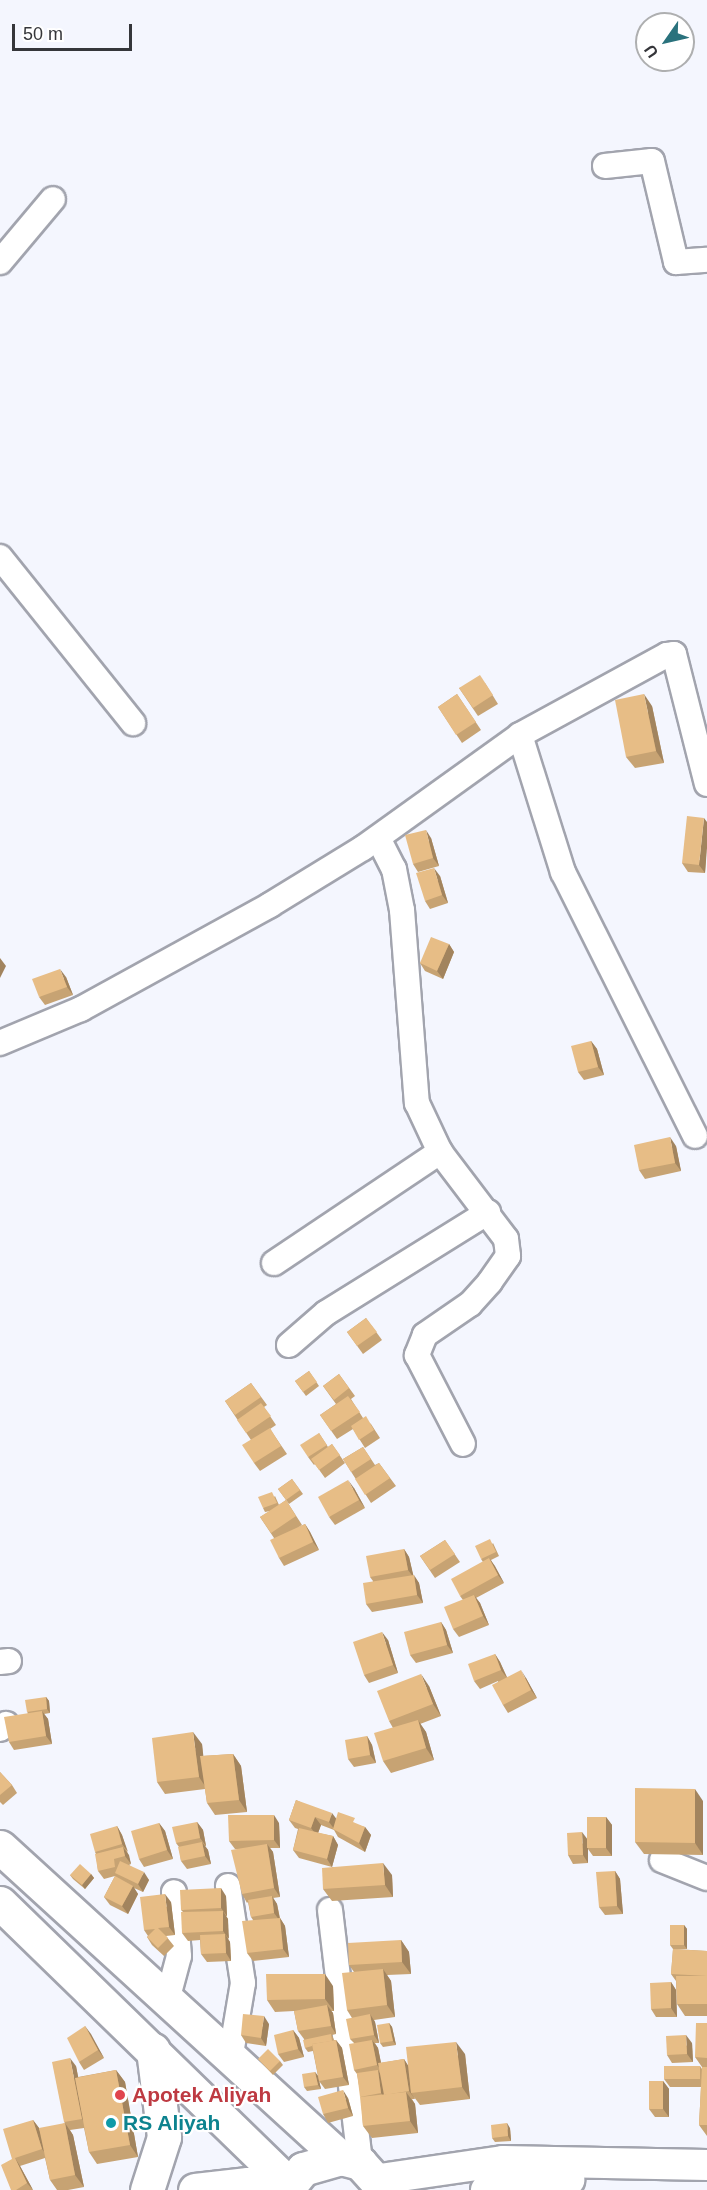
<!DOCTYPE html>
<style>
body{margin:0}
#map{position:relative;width:707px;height:2190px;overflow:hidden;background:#f4f6fe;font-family:Arial,sans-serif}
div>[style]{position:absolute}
.roads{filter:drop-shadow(2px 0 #a2a4ae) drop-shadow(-2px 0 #a2a4ae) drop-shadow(0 2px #a2a4ae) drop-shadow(0 -2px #a2a4ae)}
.minor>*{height:24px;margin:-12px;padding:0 12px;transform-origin:12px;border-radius:12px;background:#fff}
.major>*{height:30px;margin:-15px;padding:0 15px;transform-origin:15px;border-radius:15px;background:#fff}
.highway>*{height:33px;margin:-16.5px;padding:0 16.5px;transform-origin:16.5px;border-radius:16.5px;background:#fff}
.wall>*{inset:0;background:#c7a373}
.shaded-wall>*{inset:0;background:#a2845e}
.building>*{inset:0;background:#e7bd86}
.dots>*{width:16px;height:16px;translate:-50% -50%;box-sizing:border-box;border:3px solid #fff;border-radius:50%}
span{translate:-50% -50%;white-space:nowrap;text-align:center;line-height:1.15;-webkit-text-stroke:4.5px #fff;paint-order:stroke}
.health-label{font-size:21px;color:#be3a42;font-weight:700}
.left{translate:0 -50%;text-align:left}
.culture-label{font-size:21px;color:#0d838f;font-weight:700}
.north{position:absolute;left:635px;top:12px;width:60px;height:60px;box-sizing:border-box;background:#fff;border:2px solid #aeafb0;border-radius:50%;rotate:236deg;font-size:16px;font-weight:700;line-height:24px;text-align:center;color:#35363a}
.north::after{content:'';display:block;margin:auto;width:21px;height:27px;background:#2a727d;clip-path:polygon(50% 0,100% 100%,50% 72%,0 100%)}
.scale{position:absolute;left:12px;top:24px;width:120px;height:27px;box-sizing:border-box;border:3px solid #35363a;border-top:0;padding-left:8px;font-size:18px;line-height:21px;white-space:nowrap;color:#35363a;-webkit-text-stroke:4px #fff;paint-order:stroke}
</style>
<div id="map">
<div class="roads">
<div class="minor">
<i style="left:605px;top:166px;width:47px;rotate:-6.1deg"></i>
<i style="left:652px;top:161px;width:104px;rotate:76.6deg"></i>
<i style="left:676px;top:262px;width:31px;rotate:-4deg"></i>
<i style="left:0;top:262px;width:82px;rotate:-49.9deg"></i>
<i style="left:0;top:557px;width:213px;rotate:51.3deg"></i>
<i style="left:520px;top:735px;width:144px;rotate:72.6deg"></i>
<i style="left:563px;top:872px;width:295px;rotate:63.4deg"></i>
<i style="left:378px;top:838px;width:35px;rotate:63deg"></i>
<i style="left:394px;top:869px;width:42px;rotate:79deg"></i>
<i style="left:402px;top:910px;width:194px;rotate:85.6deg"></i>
<i style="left:417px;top:1103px;width:54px;rotate:64.9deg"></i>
<i style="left:440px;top:1152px;width:109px;rotate:52.8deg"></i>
<i style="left:506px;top:1239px;width:17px;rotate:83deg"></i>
<i style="left:508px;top:1256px;width:32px;rotate:125deg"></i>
<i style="left:490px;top:1282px;width:30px;rotate:132deg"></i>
<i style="left:470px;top:1304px;width:55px;rotate:145.4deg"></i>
<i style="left:425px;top:1335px;width:22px;rotate:112deg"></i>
<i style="left:417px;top:1355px;width:100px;rotate:62.7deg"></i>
<i style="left:0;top:1043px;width:88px;rotate:-22.8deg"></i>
<i style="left:81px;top:1009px;width:216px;rotate:-28.8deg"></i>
<i style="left:270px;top:905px;width:109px;rotate:-31.5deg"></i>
<i style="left:363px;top:848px;width:193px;rotate:-35.7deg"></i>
<i style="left:520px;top:735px;width:167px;rotate:-28.6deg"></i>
<i style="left:667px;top:655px;width:7px;rotate:-8deg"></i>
<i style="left:674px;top:654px;width:134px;rotate:75.8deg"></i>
<i style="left:274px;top:1263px;width:200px;rotate:-33.8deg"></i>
<i style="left:289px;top:1345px;width:49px;rotate:-40.9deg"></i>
<i style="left:326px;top:1313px;width:191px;rotate:-31.9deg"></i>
<i style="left:0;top:1662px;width:9px;rotate:-6deg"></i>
<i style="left:0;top:1729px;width:8px;rotate:-40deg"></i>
<i style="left:662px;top:1860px;width:48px;rotate:21.8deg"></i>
<i style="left:228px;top:1886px;width:98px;rotate:81.2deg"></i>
<i style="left:243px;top:1983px;width:72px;rotate:99.6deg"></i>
<i style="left:330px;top:1910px;width:255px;rotate:83.2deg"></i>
<i style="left:168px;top:1997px;width:42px;rotate:-75deg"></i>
<i style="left:179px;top:1956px;width:64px;rotate:-94.5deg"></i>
</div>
<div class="major">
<i style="left:380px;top:2179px;width:124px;rotate:-8.3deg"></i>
<i style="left:503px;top:2161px;width:204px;rotate:1.1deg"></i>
<i style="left:486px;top:2190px;width:84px;rotate:-6.9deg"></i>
</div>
<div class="highway">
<i style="left:0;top:1847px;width:462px;rotate:42.4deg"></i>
<i style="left:0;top:1903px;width:403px;rotate:44.2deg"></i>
<i style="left:147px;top:2190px;width:56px;rotate:-72.2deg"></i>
<i style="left:164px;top:2137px;width:88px;rotate:-97.2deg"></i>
<i style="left:195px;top:2190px;width:53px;rotate:-6.5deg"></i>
<i style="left:248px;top:2184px;width:38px;rotate:9deg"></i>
<i style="left:286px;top:2190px;width:27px;rotate:-51deg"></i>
<i style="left:303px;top:2169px;width:40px;rotate:-16deg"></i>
<i style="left:341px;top:2158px;width:20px;rotate:15deg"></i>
<i style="left:360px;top:2163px;width:36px;rotate:48deg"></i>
<i style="left:494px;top:2190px;width:1px;rotate:-45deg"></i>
</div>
</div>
<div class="wall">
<i style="clip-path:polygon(485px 683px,498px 704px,478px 716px,459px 688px)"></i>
<i style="clip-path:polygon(457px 694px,481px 730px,462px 743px,438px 707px)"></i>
<i style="clip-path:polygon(652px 706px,664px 763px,635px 768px,626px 757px)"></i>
<i style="clip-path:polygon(431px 838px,439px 866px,418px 872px,413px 864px)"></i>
<i style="clip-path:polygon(706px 859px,705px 873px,688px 872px,682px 863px)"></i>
<i style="clip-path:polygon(440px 876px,448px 903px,430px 909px,425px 901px)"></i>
<i style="clip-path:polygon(449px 944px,454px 952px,443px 979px,425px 971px,420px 963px)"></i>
<i style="clip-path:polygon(66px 977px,73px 995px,45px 1005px,39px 997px)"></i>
<i style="clip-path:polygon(591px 1041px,597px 1049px,604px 1075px,584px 1080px,578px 1072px)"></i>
<i style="clip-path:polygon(676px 1146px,681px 1171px,645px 1179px,639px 1170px)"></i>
<i style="clip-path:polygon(366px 1318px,382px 1340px,363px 1354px,347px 1332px)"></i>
<i style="clip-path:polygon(309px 1371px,319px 1386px,306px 1396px,295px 1381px)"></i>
<i style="clip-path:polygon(339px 1374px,355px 1396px,351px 1399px,363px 1418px,371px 1424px,380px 1438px,365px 1448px,353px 1429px,337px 1439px,320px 1415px,336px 1404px,323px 1386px)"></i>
<i style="clip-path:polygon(251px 1383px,267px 1405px,264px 1407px,276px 1425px,270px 1429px,287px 1454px,260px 1471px,254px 1463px,251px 1440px,225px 1401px)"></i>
<i style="clip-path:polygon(319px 1433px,328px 1447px,332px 1444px,345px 1463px,325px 1478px,315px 1464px,314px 1465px,308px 1457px)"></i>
<i style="clip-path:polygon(363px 1447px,375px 1465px,379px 1463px,396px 1486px,371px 1503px,343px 1459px)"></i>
<i style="clip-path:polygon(292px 1479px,303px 1494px,289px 1504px,278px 1489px)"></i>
<i style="clip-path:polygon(354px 1488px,365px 1508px,335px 1525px,329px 1517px)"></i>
<i style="clip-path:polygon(275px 1496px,279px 1505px,286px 1500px,302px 1525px,297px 1528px,305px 1524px,310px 1532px,319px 1550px,284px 1566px,279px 1558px,274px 1538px,260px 1517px,270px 1511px,265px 1512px,263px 1508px)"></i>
<i style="clip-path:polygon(445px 1540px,460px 1562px,435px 1578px,420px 1556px)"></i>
<i style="clip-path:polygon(493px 1543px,499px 1556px,491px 1560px,504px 1583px,476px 1598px,480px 1603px,489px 1625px,459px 1637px,453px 1629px,463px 1600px,460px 1596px,483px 1562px,481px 1559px)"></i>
<i style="clip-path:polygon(404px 1549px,409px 1557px,413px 1575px,419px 1583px,423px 1603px,372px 1612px,366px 1604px,373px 1581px,370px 1577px)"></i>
<i style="clip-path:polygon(441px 1622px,446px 1630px,453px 1653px,416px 1663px,410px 1655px)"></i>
<i style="clip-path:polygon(388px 1640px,398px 1673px,369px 1683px,364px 1675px)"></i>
<i style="clip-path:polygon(495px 1654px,500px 1662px,507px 1677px,526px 1678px,537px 1698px,508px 1713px,503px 1705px,498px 1681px,480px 1689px,474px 1681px)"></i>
<i style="clip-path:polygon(429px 1686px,441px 1716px,420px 1724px,426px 1732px,434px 1760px,391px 1773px,383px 1761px,393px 1728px,389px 1721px)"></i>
<i style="clip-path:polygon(46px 1697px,49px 1701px,50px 1713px,44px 1714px,48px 1719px,52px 1744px,14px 1750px,9px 1742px,28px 1713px,27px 1712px)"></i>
<i style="clip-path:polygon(367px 1736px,372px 1745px,376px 1763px,354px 1767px,348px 1759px)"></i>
<i style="clip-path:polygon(202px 1744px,203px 1756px,233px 1754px,241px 1766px,247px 1812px,215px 1815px,207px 1803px,205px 1789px,165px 1794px,157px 1782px)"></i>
<i style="clip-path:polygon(0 1772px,12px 1785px,17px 1793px,3px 1805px,0 1802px)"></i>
<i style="clip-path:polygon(296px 1800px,336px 1819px,365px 1827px,371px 1835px,365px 1852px,338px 1837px,334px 1830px,321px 1825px,318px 1833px,333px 1836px,338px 1845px,332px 1867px,392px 1875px,393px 1897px,332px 1901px,323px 1889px,332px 1867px,299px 1858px,293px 1850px,298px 1829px,295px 1828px,289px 1820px)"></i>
<i style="clip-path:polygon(703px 1801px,703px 1855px,644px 1854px,635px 1842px)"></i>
<i style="clip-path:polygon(606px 1817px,612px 1825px,612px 1856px,593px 1856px,588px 1849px,588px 1863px,573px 1864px,568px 1855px,587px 1840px)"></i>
<i style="clip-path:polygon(197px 1822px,203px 1830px,206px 1846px,205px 1846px,208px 1850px,211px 1864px,187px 1869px,181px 1861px,179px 1847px,176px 1843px)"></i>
<i style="clip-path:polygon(159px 1823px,165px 1831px,173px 1859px,144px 1867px,139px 1859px)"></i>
<i style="clip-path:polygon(279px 1823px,280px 1848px,270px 1848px,273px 1852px,280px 1897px,273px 1898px,277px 1904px,280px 1918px,285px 1926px,289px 1957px,253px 1961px,247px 1953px,253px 1920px,251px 1917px,248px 1902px,247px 1903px,242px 1894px,240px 1849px,235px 1849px,229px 1841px)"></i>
<i style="clip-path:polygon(117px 1826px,122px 1835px,131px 1864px,129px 1865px,149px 1880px,143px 1892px,134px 1888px,138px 1894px,128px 1914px,110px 1905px,104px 1897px,115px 1876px,104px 1879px,98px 1871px,96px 1854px,95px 1852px)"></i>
<i style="clip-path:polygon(615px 1871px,620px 1879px,623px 1914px,605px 1915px,599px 1907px)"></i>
<i style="clip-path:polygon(91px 1874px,94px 1878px,85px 1889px,73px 1879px,70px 1875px)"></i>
<i style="clip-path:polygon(226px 1896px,227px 1916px,226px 1916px,228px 1919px,228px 1939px,230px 1942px,231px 1961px,207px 1962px,201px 1954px,200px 1940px,188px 1941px,182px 1933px,183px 1912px,181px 1910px)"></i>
<i style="clip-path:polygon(171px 1902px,175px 1935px,166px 1936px,174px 1946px,164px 1956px,152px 1945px,147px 1937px,148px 1936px,144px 1930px)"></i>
<i style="clip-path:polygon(684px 1925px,687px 1929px,687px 1949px,674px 1949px,707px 1951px,707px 2016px,685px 2016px,677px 2004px,676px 1981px,671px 1974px,673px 1949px,670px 1945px)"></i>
<i style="clip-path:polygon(401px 1940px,409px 1952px,411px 1974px,387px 1975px,391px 1981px,395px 2017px,374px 2020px,375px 2022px,379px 2043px,375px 2043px,378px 2048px,381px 2063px,404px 2059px,408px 2066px,465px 2054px,470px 2099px,420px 2105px,414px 2097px,415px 2099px,412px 2099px,415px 2104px,418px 2133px,372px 2138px,363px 2126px,361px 2097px,357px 2074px,354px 2070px,354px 2043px,350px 2039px,352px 2018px,347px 2010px,354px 1972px,349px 1965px)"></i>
<i style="clip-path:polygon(671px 1982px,676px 1990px,677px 2017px,656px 2017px,651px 2009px)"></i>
<i style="clip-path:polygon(333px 1986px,334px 2011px,331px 2011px,333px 2013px,336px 2034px,332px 2035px,334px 2040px,336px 2040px,342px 2048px,349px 2085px,325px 2089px,319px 2081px,321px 2089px,307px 2091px,304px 2087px,315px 2072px,318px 2076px,313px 2051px,308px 2052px,305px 2048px,304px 2039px,298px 2031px,294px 2011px,275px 2012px,267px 2000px)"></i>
<i style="clip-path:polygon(389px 2023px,392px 2027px,396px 2045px,383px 2047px,380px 2043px)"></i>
<i style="clip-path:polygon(707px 2023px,707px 2136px,699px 2125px,701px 2087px,670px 2087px,664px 2079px,700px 2066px,702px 2069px,702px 2067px,695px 2057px)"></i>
<i style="clip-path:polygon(269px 2024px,266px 2046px,246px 2043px,241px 2035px)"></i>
<i style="clip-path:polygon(85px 2026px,104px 2058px,84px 2070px,79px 2062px)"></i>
<i style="clip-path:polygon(293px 2030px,299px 2038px,304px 2057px,284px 2062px,278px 2054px)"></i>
<i style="clip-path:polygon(692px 2043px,693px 2062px,672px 2063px,667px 2055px)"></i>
<i style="clip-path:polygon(258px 2059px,280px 2061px,283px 2065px,273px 2075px)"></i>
<i style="clip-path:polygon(76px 2066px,78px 2077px,116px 2070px,125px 2082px,138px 2157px,97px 2164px,89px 2152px,84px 2128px,70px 2130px,73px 2135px,84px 2187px,68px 2190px,57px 2190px,50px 2180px,45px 2158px,20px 2166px,33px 2190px,11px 2190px,12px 2159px,33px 2120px,39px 2128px,40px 2132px,65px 2123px,64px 2122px)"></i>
<i style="clip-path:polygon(663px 2081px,669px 2089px,669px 2117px,655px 2117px,649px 2109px)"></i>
<i style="clip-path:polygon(348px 2098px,353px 2116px,328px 2123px,323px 2114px)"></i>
<i style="clip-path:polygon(510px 2128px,511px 2141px,495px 2142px,492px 2138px)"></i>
</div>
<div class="shaded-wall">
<i style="clip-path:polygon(644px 694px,652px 706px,664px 763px,656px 751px)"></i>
<i style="clip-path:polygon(704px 818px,707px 822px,707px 848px,705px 873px,699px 865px)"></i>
<i style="clip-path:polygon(426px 830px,431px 838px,439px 866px,433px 858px)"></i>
<i style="clip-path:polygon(434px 868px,440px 876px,448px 903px,442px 895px)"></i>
<i style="clip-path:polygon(449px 944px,454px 952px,443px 979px,437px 971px)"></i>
<i style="clip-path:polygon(0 958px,6px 966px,0 978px)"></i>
<i style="clip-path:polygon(60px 969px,66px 977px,73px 995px,67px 987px)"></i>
<i style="clip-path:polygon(591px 1041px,597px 1049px,604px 1075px,598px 1067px)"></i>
<i style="clip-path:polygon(670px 1137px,676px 1146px,681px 1171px,675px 1163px)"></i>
<i style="clip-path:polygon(348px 1480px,354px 1488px,365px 1508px,359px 1500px)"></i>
<i style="clip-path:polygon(305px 1524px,310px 1532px,319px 1550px,313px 1542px)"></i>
<i style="clip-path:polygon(404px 1549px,409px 1557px,414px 1578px,408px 1570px)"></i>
<i style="clip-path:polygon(489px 1558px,495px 1566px,504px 1583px,498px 1575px)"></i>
<i style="clip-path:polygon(414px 1575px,419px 1583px,423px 1603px,417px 1595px)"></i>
<i style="clip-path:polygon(474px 1595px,480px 1603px,489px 1625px,483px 1616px)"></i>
<i style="clip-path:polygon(441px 1622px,446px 1630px,453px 1653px,447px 1645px)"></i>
<i style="clip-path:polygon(382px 1632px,388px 1640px,398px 1673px,393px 1665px)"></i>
<i style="clip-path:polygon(495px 1654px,500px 1662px,507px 1678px,501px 1670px)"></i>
<i style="clip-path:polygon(521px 1670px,526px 1678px,537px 1698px,531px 1690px)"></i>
<i style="clip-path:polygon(421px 1674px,429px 1686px,441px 1716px,433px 1704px)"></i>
<i style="clip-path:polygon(46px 1697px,49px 1701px,50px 1713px,47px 1709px)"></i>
<i style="clip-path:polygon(42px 1711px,48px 1719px,52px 1744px,46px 1736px)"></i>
<i style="clip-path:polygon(418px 1720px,426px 1732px,434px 1760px,426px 1748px)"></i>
<i style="clip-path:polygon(193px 1732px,202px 1744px,207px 1789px,199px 1777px)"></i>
<i style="clip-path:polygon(367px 1736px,372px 1745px,376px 1763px,370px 1755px)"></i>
<i style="clip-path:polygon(233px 1754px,241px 1766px,247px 1812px,239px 1800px)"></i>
<i style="clip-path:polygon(695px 1789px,703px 1801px,703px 1855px,695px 1843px)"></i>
<i style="clip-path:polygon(332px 1813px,338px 1821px,335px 1830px,329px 1822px)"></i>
<i style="clip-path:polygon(274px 1815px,279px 1823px,280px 1848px,274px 1840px)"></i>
<i style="clip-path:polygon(315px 1817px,321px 1825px,317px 1836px,311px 1828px)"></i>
<i style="clip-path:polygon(606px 1817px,612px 1825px,612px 1856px,606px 1848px)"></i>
<i style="clip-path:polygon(197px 1822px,203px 1830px,206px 1846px,200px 1838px)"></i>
<i style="clip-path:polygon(159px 1823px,165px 1831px,173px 1859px,167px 1850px)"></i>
<i style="clip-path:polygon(117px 1826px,122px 1835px,128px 1852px,122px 1844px)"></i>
<i style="clip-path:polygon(365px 1827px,371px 1835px,365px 1852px,359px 1843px)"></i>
<i style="clip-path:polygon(582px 1832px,588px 1840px,588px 1863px,583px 1855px)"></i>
<i style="clip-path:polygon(333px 1836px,338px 1845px,332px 1867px,327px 1859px)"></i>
<i style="clip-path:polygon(202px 1842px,208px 1850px,211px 1864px,205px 1856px)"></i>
<i style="clip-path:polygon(267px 1844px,273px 1852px,280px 1897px,274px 1888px)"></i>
<i style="clip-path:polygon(123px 1847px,129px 1855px,131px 1864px,125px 1856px)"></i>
<i style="clip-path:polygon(383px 1863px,392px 1875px,393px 1897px,385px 1885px)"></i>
<i style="clip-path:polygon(615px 1871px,620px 1879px,623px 1914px,617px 1906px)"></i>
<i style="clip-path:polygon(144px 1872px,149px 1880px,143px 1892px,138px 1884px)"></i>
<i style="clip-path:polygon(91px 1874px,94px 1878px,85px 1889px,82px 1885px)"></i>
<i style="clip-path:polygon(133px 1886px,138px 1894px,128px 1914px,122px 1906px)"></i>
<i style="clip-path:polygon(221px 1888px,226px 1896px,227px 1916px,221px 1908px)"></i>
<i style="clip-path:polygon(165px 1894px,171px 1902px,175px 1935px,169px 1927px)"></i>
<i style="clip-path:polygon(272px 1896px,277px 1904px,280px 1920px,280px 1918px,285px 1926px,289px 1957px,283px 1949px,280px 1921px,274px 1913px)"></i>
<i style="clip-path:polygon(223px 1911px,228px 1919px,229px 1939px,223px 1931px)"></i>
<i style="clip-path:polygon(684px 1925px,687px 1929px,687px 1949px,684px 1945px)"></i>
<i style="clip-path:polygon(225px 1934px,230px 1942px,231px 1961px,226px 1953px)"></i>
<i style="clip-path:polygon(401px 1940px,409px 1952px,411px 1974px,402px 1962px)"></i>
<i style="clip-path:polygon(383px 1969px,391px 1981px,395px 2017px,387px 2005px)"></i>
<i style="clip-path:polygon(325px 1974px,333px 1986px,334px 2011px,325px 1999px)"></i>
<i style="clip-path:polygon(671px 1982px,676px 1990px,677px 2017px,671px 2008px)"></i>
<i style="clip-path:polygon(327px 2005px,333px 2013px,336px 2034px,331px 2026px)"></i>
<i style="clip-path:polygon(370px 2014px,375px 2022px,379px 2043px,374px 2035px)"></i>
<i style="clip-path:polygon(264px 2016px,269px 2024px,266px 2046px,261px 2038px)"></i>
<i style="clip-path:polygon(389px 2023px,392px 2027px,396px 2045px,393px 2041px)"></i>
<i style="clip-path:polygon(85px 2026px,91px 2034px,104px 2058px,98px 2050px)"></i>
<i style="clip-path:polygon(293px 2030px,299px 2038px,304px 2057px,298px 2049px)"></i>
<i style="clip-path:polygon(686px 2035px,692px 2043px,693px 2062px,687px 2054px)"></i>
<i style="clip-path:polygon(336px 2040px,342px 2048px,349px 2085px,343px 2077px)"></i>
<i style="clip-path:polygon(372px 2040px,378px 2048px,383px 2073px,377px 2065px)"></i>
<i style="clip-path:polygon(456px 2042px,465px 2054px,470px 2099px,462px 2087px)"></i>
<i style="clip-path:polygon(70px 2058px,76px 2066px,88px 2127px,82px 2119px)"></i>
<i style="clip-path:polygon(404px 2059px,409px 2067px,411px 2093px,415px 2099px,409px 2091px)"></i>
<i style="clip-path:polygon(116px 2070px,125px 2082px,138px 2157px,130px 2145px)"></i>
<i style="clip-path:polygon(378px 2070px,383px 2078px,387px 2102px,381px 2093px)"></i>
<i style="clip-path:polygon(315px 2072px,318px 2076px,321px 2089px,318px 2085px)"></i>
<i style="clip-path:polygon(663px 2081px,669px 2089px,669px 2117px,663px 2109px)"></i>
<i style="clip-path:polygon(343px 2090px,348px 2098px,353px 2116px,348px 2108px)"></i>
<i style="clip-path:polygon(406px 2092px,415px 2104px,418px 2133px,410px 2121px)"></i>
<i style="clip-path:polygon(33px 2120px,39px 2128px,48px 2157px,42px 2149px)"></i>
<i style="clip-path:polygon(65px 2123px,73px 2135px,84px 2187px,75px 2175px)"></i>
<i style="clip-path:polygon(507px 2123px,510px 2128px,511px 2141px,508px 2136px)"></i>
<i style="clip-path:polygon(15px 2158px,20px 2166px,33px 2190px,27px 2183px)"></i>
</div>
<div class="building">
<i style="clip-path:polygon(480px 675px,493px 695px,473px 708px,459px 688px)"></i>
<i style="clip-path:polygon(457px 694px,476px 722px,456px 735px,438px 707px)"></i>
<i style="clip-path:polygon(644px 694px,656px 751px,626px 757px,615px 700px)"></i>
<i style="clip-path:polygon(687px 816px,704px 818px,699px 865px,682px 863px)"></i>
<i style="clip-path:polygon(426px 830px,433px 858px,413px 864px,405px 835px)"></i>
<i style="clip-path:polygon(434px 868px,442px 895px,425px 901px,416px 873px)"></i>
<i style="clip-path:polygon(431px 937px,449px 944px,437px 971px,420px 963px)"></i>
<i style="clip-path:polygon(60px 969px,67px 987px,39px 997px,32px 979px)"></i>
<i style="clip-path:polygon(591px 1041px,598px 1067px,578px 1072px,571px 1046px)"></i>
<i style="clip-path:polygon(670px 1137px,675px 1163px,639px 1170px,634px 1145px)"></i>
<i style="clip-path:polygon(366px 1318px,377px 1332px,357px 1346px,347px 1332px)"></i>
<i style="clip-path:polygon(309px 1371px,317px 1382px,303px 1392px,295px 1381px)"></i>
<i style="clip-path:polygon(339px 1374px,349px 1388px,334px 1400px,323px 1386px)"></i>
<i style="clip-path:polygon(251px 1383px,261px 1397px,235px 1415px,225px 1401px)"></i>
<i style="clip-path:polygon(348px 1396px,360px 1412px,331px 1431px,320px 1415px)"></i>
<i style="clip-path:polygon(261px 1403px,271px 1416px,246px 1433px,237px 1420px)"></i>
<i style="clip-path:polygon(366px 1416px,374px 1430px,359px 1440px,351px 1426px)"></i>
<i style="clip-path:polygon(270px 1428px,281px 1446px,254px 1463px,242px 1445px)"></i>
<i style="clip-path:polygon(319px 1433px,327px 1445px,308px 1457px,300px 1445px)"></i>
<i style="clip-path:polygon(332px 1444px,340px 1455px,319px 1470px,311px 1459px)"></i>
<i style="clip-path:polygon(363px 1447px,371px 1459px,351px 1472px,343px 1459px)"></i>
<i style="clip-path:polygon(379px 1463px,390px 1478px,365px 1495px,355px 1479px)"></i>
<i style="clip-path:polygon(292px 1479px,300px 1490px,286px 1500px,278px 1489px)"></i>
<i style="clip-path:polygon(348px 1480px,359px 1500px,329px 1517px,318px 1497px)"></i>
<i style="clip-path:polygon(272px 1492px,277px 1503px,263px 1508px,258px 1497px)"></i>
<i style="clip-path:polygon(286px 1500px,296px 1516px,271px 1533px,260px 1517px)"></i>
<i style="clip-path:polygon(305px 1524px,313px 1542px,279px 1558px,270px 1540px)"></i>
<i style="clip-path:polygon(490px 1539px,496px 1552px,481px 1559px,475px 1546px)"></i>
<i style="clip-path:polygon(445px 1540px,455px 1554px,430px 1570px,420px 1556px)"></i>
<i style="clip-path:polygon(404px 1549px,408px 1570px,370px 1577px,366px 1556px)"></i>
<i style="clip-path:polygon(489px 1558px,498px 1575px,460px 1596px,451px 1579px)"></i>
<i style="clip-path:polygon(414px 1575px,417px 1595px,366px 1604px,363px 1583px)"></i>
<i style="clip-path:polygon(474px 1595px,483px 1616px,453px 1629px,444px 1607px)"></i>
<i style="clip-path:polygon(441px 1622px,447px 1645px,410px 1655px,404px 1632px)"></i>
<i style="clip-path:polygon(382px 1632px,393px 1665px,364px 1675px,353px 1642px)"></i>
<i style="clip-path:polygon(495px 1654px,501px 1670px,474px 1681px,468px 1664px)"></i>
<i style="clip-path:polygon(521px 1670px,531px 1690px,503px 1705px,492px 1685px)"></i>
<i style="clip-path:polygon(421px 1674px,433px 1704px,389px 1721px,377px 1691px)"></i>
<i style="clip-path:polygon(46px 1697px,47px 1709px,27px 1712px,25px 1700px)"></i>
<i style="clip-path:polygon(42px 1711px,46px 1736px,9px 1742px,4px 1717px)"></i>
<i style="clip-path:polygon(418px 1720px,426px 1748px,383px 1761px,374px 1733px)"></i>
<i style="clip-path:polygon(193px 1732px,199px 1777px,157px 1782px,152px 1738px)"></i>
<i style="clip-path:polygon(367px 1736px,370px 1755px,348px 1759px,345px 1740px)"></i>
<i style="clip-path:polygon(233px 1754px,239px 1800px,207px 1803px,200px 1756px)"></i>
<i style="clip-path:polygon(0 1772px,12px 1785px,0 1795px)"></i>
<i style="clip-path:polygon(635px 1788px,695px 1789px,695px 1843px,635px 1842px)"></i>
<i style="clip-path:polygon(296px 1800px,332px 1813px,329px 1822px,315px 1817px,311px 1828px,289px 1820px)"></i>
<i style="clip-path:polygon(338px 1812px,355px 1818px,353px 1822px,365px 1827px,359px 1843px,333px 1829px)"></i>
<i style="clip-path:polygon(228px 1815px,274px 1815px,274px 1840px,229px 1841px)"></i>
<i style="clip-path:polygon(587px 1817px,606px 1817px,606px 1848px,587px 1848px)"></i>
<i style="clip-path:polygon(197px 1822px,200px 1838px,176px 1843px,172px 1827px)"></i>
<i style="clip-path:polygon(159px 1823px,167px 1850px,139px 1859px,131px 1831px)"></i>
<i style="clip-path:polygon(117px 1826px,122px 1844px,95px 1852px,90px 1834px)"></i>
<i style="clip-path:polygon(299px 1828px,333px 1836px,327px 1859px,293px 1850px)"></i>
<i style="clip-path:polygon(582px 1832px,583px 1855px,568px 1855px,567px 1833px)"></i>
<i style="clip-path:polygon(202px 1842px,205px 1856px,181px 1861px,178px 1847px)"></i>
<i style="clip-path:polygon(267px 1844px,274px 1888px,242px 1894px,231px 1850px)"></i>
<i style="clip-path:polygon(123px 1847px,125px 1856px,114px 1859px,115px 1867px,98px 1871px,95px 1854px)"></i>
<i style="clip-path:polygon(120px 1861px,144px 1872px,138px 1884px,115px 1873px)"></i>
<i style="clip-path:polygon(383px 1863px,385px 1885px,323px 1889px,322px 1868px)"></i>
<i style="clip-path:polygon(80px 1864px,91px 1874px,82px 1885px,70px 1875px)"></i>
<i style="clip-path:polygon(615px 1871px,617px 1906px,599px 1907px,596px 1872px)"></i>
<i style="clip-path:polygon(115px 1876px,133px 1886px,122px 1906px,104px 1897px)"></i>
<i style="clip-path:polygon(221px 1888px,221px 1908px,181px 1910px,180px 1890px)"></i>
<i style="clip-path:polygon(165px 1894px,169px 1927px,158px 1928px,168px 1938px,158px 1948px,147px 1937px,155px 1929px,144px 1930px,140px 1897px)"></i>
<i style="clip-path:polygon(272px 1896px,274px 1913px,251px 1917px,248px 1900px)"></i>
<i style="clip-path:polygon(223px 1911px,223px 1931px,182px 1933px,181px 1912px)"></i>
<i style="clip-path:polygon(280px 1918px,283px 1949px,247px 1953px,242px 1921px)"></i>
<i style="clip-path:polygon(670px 1925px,684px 1925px,684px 1945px,670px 1945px)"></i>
<i style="clip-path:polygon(225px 1934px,226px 1953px,201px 1954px,200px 1935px)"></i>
<i style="clip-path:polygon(401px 1940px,402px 1962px,349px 1965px,348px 1943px)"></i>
<i style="clip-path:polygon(673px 1949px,707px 1951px,707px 1976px,671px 1974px)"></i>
<i style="clip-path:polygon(383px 1969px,387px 2005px,347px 2010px,342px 1973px)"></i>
<i style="clip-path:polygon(266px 1974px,325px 1974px,325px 1999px,267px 2000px)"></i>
<i style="clip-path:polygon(676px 1976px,707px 1976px,707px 2004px,677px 2004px)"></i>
<i style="clip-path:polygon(671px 1982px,671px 2008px,651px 2009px,650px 1983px)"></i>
<i style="clip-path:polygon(327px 2005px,331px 2026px,298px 2031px,294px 2011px)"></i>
<i style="clip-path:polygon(243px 2014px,264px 2016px,261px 2038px,241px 2035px)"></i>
<i style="clip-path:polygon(370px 2014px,374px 2035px,350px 2039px,346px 2019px)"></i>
<i style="clip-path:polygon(389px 2023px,393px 2041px,380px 2043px,377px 2025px)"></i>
<i style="clip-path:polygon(696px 2023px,707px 2023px,707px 2058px,695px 2057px)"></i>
<i style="clip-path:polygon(85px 2026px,98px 2050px,79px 2062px,67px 2038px)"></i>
<i style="clip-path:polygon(293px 2030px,298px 2049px,278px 2054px,274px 2035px)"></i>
<i style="clip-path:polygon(331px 2034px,332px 2041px,312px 2044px,312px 2046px,305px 2048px,303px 2040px)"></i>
<i style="clip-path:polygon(686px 2035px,687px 2054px,667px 2055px,666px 2036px)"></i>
<i style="clip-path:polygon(336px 2040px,343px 2077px,319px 2081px,312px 2044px)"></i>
<i style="clip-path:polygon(372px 2040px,377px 2065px,354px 2070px,349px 2044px)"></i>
<i style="clip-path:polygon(456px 2042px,462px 2087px,411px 2093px,406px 2047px)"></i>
<i style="clip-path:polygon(268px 2049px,280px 2061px,270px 2071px,258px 2059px)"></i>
<i style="clip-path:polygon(70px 2058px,82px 2119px,64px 2122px,52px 2062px)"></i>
<i style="clip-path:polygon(404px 2059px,409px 2091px,384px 2095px,378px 2063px)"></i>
<i style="clip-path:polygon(664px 2066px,700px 2066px,700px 2079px,664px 2079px)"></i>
<i style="clip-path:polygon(702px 2067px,707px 2067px,707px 2125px,699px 2125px)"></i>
<i style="clip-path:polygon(116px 2070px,130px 2145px,89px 2152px,75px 2078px)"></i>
<i style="clip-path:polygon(378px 2070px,381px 2093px,360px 2097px,357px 2073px)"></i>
<i style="clip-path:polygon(315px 2072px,318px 2085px,304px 2087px,302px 2074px)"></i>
<i style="clip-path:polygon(649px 2081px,663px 2081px,663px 2109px,649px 2109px)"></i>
<i style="clip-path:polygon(343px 2090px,348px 2108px,323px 2114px,318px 2097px)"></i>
<i style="clip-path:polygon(406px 2092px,410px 2121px,363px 2126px,360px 2097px)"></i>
<i style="clip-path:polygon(33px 2120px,42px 2149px,15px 2158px,27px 2183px,16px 2190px,11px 2190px,1px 2165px,12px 2159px,3px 2129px)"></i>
<i style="clip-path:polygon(65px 2123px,75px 2175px,50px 2180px,39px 2128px)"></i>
<i style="clip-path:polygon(507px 2123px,508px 2136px,492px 2138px,491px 2125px)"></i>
</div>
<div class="dots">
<i style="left:120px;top:2095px;background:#e0444e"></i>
<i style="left:111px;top:2123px;background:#0f9aa8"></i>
</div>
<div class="health-label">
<span class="left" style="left:132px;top:2095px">Apotek Aliyah</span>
</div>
<div class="culture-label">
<span class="left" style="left:123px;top:2123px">RS Aliyah</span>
</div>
<div class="north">U</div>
<div class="scale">50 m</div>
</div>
